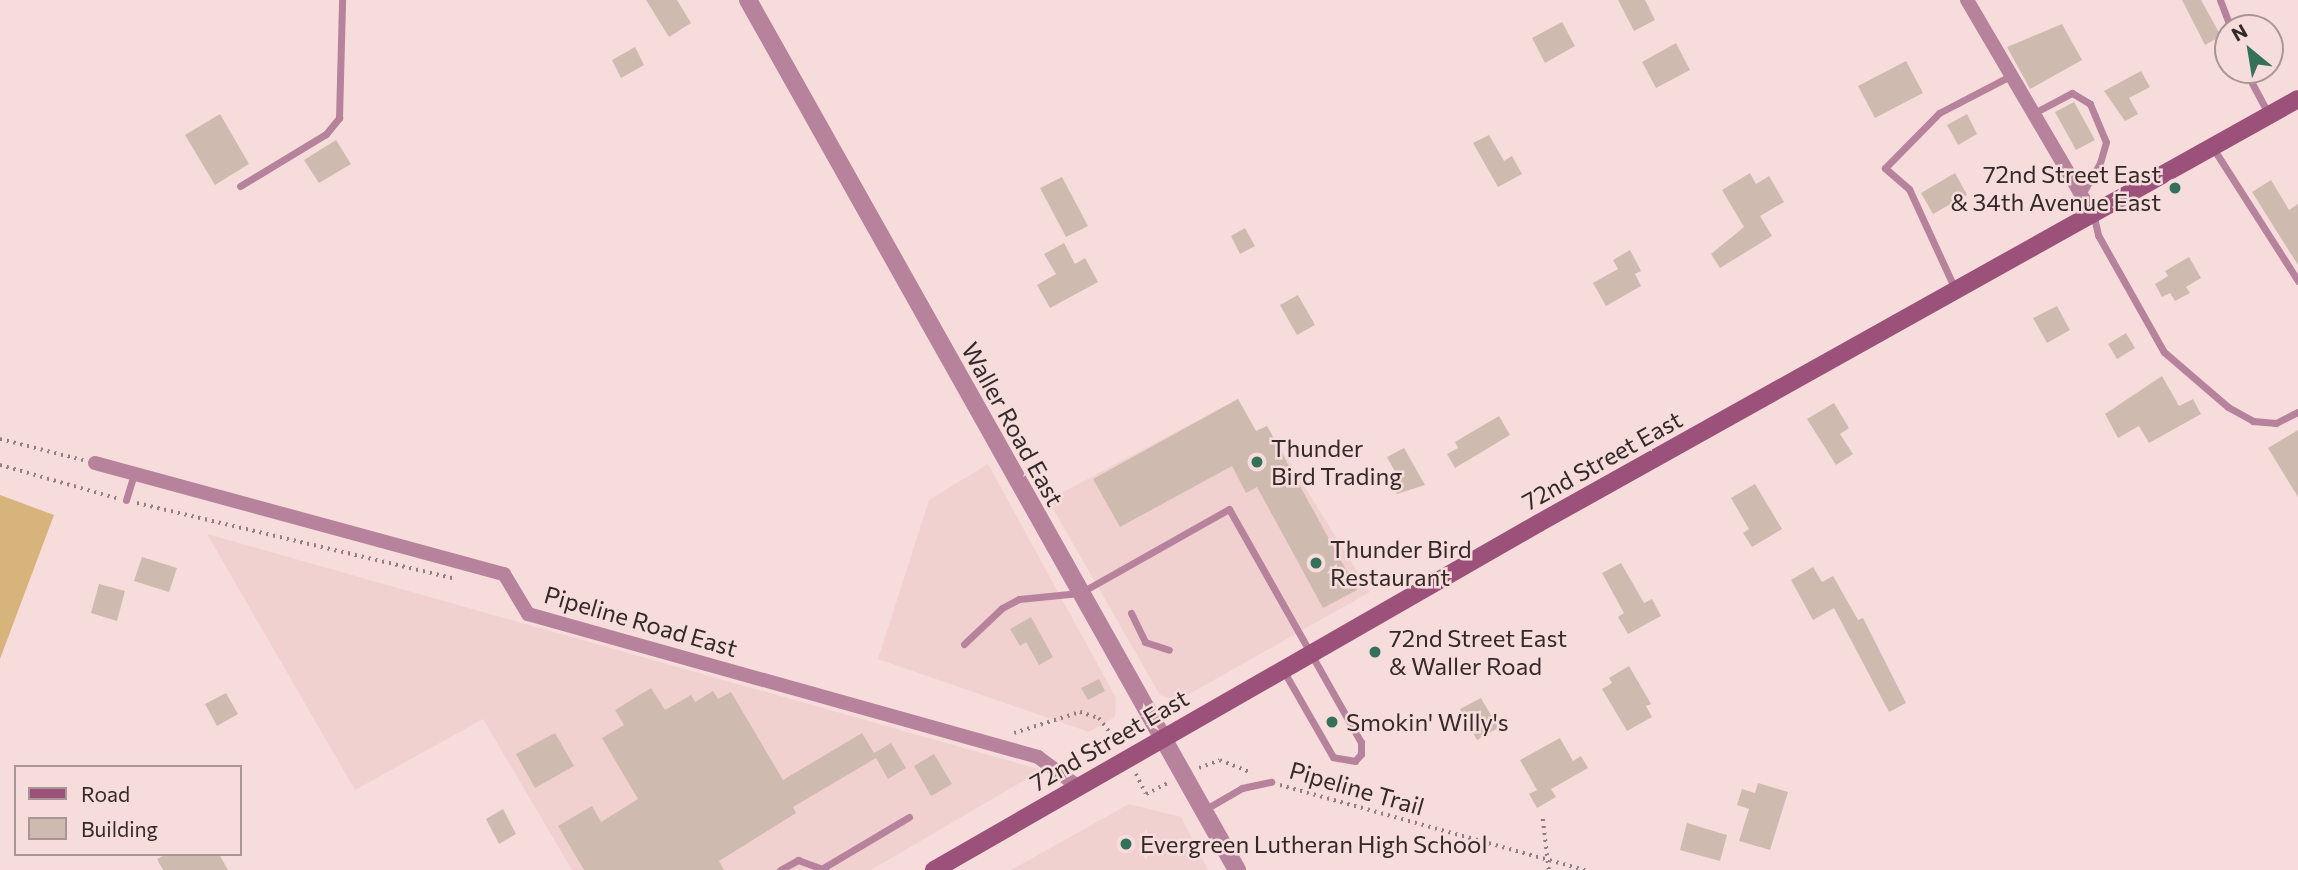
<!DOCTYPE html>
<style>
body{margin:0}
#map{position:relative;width:2298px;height:870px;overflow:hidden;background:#f6dddc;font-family:Commissioner,sans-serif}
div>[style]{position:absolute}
.built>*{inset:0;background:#f1d0d0}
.green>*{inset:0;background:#d8b47d}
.building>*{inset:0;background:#cfbab0}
.path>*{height:3.5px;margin-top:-1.75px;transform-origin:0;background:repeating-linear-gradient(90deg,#917f7f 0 2px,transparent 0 7px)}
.service>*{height:7px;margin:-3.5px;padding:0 3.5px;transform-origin:3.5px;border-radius:3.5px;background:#b6829c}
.minor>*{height:14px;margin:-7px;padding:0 7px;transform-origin:7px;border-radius:7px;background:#b6829c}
.tertiary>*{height:18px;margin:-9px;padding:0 9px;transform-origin:9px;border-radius:9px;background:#b6829c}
.secondary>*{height:18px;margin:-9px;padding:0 9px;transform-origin:9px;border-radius:9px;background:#9b5179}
.dots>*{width:19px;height:19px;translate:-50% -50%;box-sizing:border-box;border:4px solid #f6dddc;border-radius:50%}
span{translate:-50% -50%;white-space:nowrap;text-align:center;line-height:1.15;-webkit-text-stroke:5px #f6dddc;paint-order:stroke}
.poi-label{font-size:24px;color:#332929}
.right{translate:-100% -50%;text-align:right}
.left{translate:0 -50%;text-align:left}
.street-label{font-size:24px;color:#332929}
.legend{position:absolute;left:14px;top:765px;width:228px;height:91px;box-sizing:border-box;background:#f6dddc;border:2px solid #a89594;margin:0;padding:9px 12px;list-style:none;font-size:21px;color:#332929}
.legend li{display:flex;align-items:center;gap:14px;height:35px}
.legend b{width:35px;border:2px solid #a89594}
.north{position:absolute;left:2214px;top:14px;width:70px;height:70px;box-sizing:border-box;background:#f6dddc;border:2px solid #a89594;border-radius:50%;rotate:330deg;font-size:19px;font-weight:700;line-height:28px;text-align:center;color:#332929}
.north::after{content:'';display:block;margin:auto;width:24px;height:32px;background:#35705b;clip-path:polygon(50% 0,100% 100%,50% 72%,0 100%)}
</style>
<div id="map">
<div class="built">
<i style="clip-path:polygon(1238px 399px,1256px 431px,1267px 426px,1370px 592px,1177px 701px,1160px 695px,1048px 500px)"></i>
<i style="clip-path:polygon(988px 464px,1116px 698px,1115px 717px,1089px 732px,878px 659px,929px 500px)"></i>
<i style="clip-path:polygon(207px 534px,1042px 770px,871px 870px,572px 870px,483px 719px,355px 790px)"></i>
<i style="clip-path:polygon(1129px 804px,1181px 817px,1208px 870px,1011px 870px)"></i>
</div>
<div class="green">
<i style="clip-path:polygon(0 495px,54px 515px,0 659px)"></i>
</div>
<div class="building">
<i style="clip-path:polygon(646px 0,677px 0,691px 23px,669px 37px)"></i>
<i style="clip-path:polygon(1618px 0,1645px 0,1655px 20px,1634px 31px)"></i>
<i style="clip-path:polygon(2182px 0,2201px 0,2221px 36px,2205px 45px)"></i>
<i style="clip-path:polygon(1562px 22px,1575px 46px,1545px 63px,1532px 38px)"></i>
<i style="clip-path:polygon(2062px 24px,2082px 60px,2030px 89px,2007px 47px)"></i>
<i style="clip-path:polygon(1676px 43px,1690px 70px,1656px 88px,1642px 62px)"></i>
<i style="clip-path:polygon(635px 47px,644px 65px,621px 78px,612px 60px)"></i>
<i style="clip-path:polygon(1906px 61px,1923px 93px,1875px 118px,1858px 86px)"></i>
<i style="clip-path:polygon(2141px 71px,2150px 87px,2129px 98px,2138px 114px,2125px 121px,2104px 91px)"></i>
<i style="clip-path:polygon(2074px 102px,2095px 140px,2076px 150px,2055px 112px)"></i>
<i style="clip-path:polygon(220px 114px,249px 164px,215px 185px,185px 135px)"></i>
<i style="clip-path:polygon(1967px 114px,1977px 134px,1958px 145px,1947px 125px)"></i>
<i style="clip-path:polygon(1489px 135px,1504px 161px,1512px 156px,1522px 174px,1498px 187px,1473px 143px)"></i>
<i style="clip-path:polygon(336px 140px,351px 164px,319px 183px,304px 160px)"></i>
<i style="clip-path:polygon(1750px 173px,1756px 184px,1769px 176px,1784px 202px,1760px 216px,1772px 236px,1720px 268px,1711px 254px,1744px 227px,1722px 190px)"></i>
<i style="clip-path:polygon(1955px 173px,1967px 195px,1933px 214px,1921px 193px)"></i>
<i style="clip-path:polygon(1062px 177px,1088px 226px,1066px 237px,1040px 188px)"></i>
<i style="clip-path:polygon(2271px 180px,2289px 210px,2298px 204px,2298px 265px,2252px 192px)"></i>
<i style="clip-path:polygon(1245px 228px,1255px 246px,1240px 254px,1231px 236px)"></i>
<i style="clip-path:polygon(1064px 243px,1075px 264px,1085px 258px,1098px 282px,1050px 308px,1037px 285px,1056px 274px,1044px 254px)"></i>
<i style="clip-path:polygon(1630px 250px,1641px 271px,1635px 274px,1641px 286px,1606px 306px,1593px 283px,1618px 269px,1613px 260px)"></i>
<i style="clip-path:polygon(2189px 257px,2201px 278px,2186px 287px,2190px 293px,2175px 301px,2170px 293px,2162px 297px,2155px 284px,2168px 276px,2165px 271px)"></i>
<i style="clip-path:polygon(1298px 295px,1315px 325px,1297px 335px,1280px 305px)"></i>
<i style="clip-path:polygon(2057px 306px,2070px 330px,2047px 343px,2033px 318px)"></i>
<i style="clip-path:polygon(2126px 333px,2135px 348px,2117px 359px,2108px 344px)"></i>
<i style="clip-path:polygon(2162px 376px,2179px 406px,2193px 399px,2201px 414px,2149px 443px,2139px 426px,2118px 438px,2105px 414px)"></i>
<i style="clip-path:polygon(1238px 399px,1256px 431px,1267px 426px,1357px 590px,1323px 608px,1257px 487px,1246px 493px,1232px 466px,1120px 527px,1093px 479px)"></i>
<i style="clip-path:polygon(1834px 403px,1849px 428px,1840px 434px,1853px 454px,1836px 465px,1807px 419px)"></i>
<i style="clip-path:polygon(1499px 416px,1510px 435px,1455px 468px,1447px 454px,1458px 448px,1455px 442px)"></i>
<i style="clip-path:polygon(2298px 430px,2298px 497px,2268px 448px)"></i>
<i style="clip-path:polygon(1404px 448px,1425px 485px,1397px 494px,1390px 482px,1398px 477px,1387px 457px)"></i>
<i style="clip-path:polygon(1755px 484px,1782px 529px,1752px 547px,1743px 533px,1749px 529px,1731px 498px)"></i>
<i style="clip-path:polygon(142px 557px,177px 568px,169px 592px,134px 581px)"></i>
<i style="clip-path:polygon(1621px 563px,1644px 603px,1652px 599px,1661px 616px,1628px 634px,1618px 617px,1624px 613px,1602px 573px)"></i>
<i style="clip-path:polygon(1813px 567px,1822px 582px,1833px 576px,1858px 620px,1863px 618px,1906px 703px,1889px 712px,1834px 608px,1813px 620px,1791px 580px)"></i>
<i style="clip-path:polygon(99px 584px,125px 591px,117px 621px,91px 613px)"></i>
<i style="clip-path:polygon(1031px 617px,1053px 657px,1039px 665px,1026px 642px,1020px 646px,1010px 629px)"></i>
<i style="clip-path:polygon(1629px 666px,1651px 704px,1646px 706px,1652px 717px,1627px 731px,1602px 689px,1612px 683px,1609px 678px)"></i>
<i style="clip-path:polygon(1099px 679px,1105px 691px,1088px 700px,1081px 688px)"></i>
<i style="clip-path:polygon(651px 688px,665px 710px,691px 695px,695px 702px,713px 691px,718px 699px,731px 692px,783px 780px,862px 733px,874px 753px,891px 743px,906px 768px,888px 779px,876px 758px,793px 807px,796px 813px,719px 861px,724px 870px,584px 870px,558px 826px,592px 806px,601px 822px,638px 799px,602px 738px,624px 725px,615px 710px)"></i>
<i style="clip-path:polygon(226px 693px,238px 714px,217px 726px,205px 704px)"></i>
<i style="clip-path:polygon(1481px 698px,1498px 728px,1477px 740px,1460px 709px)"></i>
<i style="clip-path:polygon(555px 733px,574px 766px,535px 788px,516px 754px)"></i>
<i style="clip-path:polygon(1560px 738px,1573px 761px,1581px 756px,1588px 768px,1551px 789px,1556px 797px,1537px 808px,1529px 794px,1537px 790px,1520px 760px)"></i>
<i style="clip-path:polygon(934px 754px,952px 784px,931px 796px,914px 766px)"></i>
<i style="clip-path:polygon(1758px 783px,1788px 792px,1770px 850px,1739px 841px,1749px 809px,1737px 805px,1742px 789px,1755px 793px)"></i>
<i style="clip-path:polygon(503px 809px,516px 834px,499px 844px,486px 819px)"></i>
<i style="clip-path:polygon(1687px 823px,1727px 835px,1720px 861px,1680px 850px)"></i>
<i style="clip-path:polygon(167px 854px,219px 854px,228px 870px,163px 870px,157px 859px)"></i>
</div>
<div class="path">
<i style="left:0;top:439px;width:86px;rotate:14.2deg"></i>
<i style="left:0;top:465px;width:121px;rotate:15.9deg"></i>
<i style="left:137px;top:503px;width:325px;rotate:13.4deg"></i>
<i style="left:1014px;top:733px;width:69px;rotate:-17.7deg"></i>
<i style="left:1080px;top:712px;width:20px;rotate:18deg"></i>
<i style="left:1099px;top:718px;width:35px;rotate:53deg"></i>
<i style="left:1199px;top:768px;width:22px;rotate:-21deg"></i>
<i style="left:1220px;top:760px;width:35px;rotate:22deg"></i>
<i style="left:1136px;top:774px;width:22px;rotate:63deg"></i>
<i style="left:1146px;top:794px;width:27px;rotate:-27deg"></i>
<i style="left:1280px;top:785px;width:317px;rotate:15.6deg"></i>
<i style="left:1543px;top:819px;width:51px;rotate:83.3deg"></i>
</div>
<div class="service">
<i style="left:2220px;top:0;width:30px;rotate:69deg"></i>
<i style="left:2245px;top:70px;width:51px;rotate:61.9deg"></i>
<i style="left:2034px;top:113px;width:43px;rotate:-27.8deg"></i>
<i style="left:2072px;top:93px;width:21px;rotate:31deg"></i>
<i style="left:2090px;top:104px;width:41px;rotate:67.2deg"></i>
<i style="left:2106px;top:142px;width:22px;rotate:106deg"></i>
<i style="left:2100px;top:163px;width:36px;rotate:120deg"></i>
<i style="left:2213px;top:148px;width:158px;rotate:57.4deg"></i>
<i style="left:240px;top:186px;width:100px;rotate:-31.2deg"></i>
<i style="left:326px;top:134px;width:21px;rotate:-51deg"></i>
<i style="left:339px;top:118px;width:118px;rotate:-88.5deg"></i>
<i style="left:2093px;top:213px;width:23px;rotate:77deg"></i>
<i style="left:2098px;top:235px;width:134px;rotate:60.6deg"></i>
<i style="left:2164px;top:352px;width:84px;rotate:40.7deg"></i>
<i style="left:2228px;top:407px;width:29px;rotate:29deg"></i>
<i style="left:2253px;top:421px;width:23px;rotate:5deg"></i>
<i style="left:2276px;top:423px;width:25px;rotate:-27deg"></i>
<i style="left:1955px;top:289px;width:110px;rotate:-114.7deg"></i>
<i style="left:1909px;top:189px;width:32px;rotate:-139deg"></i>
<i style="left:1885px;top:168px;width:77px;rotate:-45.5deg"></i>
<i style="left:1939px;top:113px;width:80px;rotate:-27.5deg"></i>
<i style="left:126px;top:500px;width:27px;rotate:-73deg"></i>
<i style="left:1131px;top:613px;width:32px;rotate:64deg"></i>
<i style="left:1145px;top:642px;width:25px;rotate:18deg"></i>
<i style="left:964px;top:644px;width:52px;rotate:-43.5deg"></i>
<i style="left:1002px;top:608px;width:19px;rotate:-28deg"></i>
<i style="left:1019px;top:599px;width:61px;rotate:-5.6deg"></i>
<i style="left:1080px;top:593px;width:171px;rotate:-29.4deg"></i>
<i style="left:1229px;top:509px;width:268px;rotate:60.5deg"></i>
<i style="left:1361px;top:742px;width:12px;rotate:90deg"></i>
<i style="left:1361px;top:754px;width:9px;rotate:131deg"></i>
<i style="left:1355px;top:761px;width:22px;rotate:-170deg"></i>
<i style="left:1333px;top:757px;width:100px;rotate:-119.9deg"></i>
<i style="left:1204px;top:810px;width:44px;rotate:-30.1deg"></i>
<i style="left:1242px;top:788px;width:30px;rotate:-12deg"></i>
<i style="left:823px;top:868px;width:100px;rotate:-30.7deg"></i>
<i style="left:780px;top:870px;width:21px;rotate:-29deg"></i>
<i style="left:798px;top:860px;width:29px;rotate:20deg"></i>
</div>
<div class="minor">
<i style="left:1967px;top:0;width:247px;rotate:59.6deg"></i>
<i style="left:95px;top:463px;width:424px;rotate:15.2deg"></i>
<i style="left:504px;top:574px;width:47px;rotate:59deg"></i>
<i style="left:528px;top:614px;width:530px;rotate:15.66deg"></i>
<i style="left:1038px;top:757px;width:49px;rotate:36.6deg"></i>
</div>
<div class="tertiary">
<i style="left:748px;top:0;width:998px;rotate:60.66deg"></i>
</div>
<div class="secondary">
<i style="left:934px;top:870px;width:697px;rotate:-29.84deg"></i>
<i style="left:1539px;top:523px;width:869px;rotate:-29.19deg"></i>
</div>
<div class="dots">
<i style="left:2175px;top:188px;background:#35705b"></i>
<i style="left:1257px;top:462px;background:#35705b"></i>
<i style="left:1316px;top:563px;background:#35705b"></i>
<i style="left:1375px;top:652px;background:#35705b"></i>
<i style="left:1332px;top:722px;background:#35705b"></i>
<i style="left:1126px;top:844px;background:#35705b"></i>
</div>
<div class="poi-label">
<span class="right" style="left:2161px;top:188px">72nd Street East<br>&amp; 34th Avenue East</span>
<span class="left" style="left:1271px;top:462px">Thunder<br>Bird Trading</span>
<span class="left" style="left:1330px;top:563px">Thunder Bird<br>Restaurant</span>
<span class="left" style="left:1389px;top:652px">72nd Street East<br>&amp; Waller Road</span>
<span class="left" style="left:1346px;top:722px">Smokin' Willy's</span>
<span class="left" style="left:1140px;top:844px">Evergreen Lutheran High School</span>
</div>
<div class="street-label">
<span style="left:1013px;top:424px;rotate:61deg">Waller Road East</span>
<span style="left:1602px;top:460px;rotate:-29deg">72nd Street East</span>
<span style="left:641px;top:621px;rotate:16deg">Pipeline Road East</span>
<span style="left:1109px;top:740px;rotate:-30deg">72nd Street East</span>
<span style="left:1357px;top:788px;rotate:16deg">Pipeline Trail</span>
</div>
<ul class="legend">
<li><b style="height:9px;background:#9b5179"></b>Road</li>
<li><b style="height:19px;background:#cfbab0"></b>Building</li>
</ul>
<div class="north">N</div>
</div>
